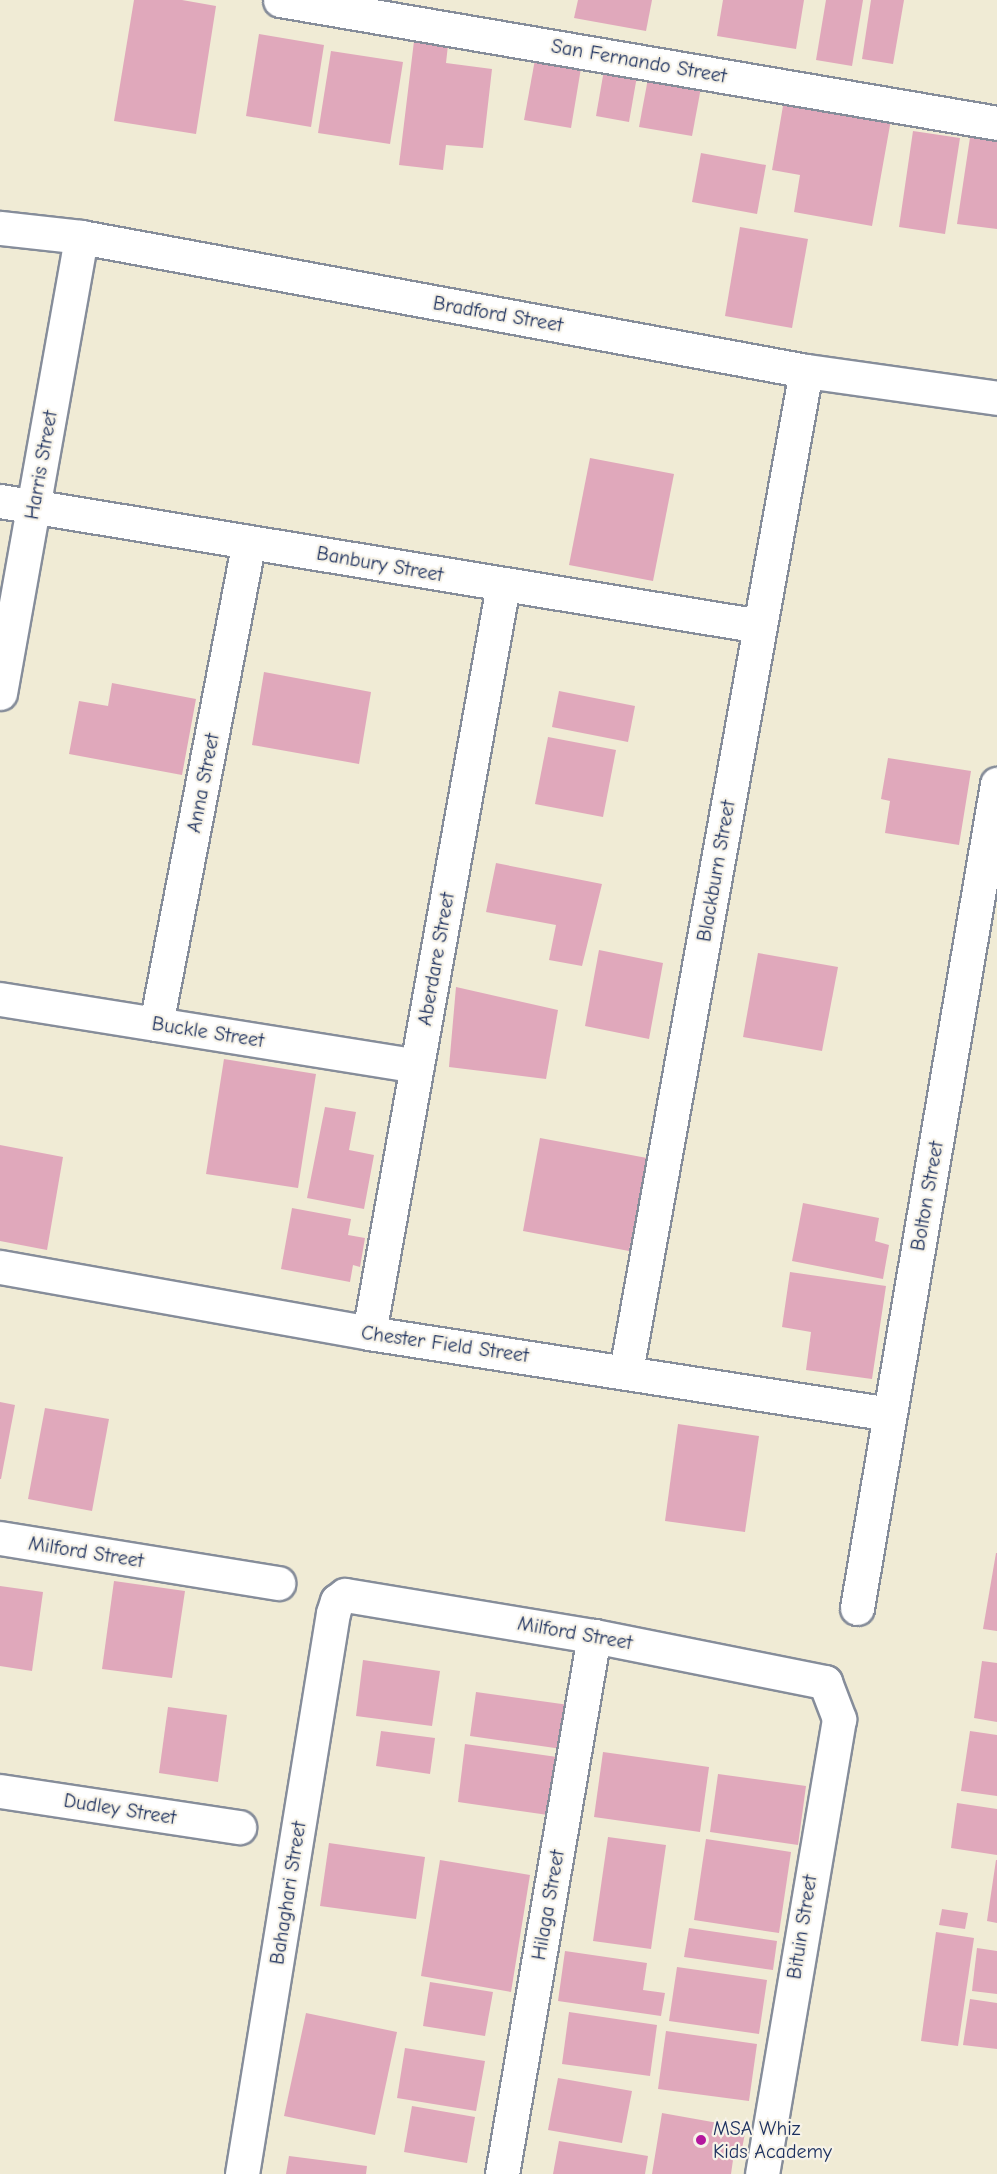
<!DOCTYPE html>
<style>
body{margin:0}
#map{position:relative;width:997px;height:2174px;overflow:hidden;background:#f0ebd5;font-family:"Comic Neue",sans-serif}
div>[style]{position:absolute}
.building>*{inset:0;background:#e0a8bb}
.roads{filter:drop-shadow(2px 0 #868d9a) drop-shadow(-2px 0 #868d9a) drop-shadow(0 2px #868d9a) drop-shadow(0 -2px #868d9a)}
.minor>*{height:33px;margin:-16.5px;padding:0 16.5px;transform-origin:16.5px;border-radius:16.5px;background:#fff}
.dots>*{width:16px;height:16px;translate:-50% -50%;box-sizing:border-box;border:3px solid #f7f3e8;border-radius:50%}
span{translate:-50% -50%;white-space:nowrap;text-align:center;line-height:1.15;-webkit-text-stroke:4.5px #f7f3e8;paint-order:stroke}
.street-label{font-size:20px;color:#1b2f5e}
.poi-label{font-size:20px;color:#1b2f5e}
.left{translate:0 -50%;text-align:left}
</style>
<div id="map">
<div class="building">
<i style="clip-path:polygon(134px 0,182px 0,216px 6px,196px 134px,114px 121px)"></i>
<i style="clip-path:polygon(578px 0,652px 0,646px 31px,574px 18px)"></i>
<i style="clip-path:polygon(723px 0,804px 0,796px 49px,717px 36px)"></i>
<i style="clip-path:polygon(826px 0,863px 0,852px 66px,816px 60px)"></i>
<i style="clip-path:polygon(871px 0,904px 0,893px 64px,862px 59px)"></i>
<i style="clip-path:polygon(259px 34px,324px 45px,311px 127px,246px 116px)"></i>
<i style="clip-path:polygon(414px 41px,448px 45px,446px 63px,492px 69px,483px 148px,446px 145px,443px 170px,399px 165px)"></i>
<i style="clip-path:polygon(331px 51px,403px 62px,390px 144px,318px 133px)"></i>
<i style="clip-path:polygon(536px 54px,582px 62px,571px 128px,524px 120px)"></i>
<i style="clip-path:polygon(604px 70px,637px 76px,629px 122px,596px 116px)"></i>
<i style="clip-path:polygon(649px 73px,702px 82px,692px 136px,639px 127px)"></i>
<i style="clip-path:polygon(784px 100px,892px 114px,872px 226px,794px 212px,800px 175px,772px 170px)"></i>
<i style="clip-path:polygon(913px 131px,960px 138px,945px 234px,899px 227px)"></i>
<i style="clip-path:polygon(971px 131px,997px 135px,997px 229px,957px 224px)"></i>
<i style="clip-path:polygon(701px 153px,766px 165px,757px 214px,692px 202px)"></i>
<i style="clip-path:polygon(740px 227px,808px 239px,792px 328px,725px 316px)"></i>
<i style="clip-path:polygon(590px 458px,674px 474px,653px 581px,569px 565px)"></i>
<i style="clip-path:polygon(264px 672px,371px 692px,359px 764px,252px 745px)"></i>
<i style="clip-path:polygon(112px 683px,196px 699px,182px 775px,69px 754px,79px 701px,108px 706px)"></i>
<i style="clip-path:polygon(559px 691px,635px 706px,628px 742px,552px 727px)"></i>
<i style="clip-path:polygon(548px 737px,616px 750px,603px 817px,535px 804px)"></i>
<i style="clip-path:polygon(888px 758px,971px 771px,959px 845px,885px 833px,890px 801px,881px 799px)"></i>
<i style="clip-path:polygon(496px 863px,602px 884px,582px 966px,549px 960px,556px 925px,486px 912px)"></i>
<i style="clip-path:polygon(599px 950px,663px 963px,649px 1039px,585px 1026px)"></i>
<i style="clip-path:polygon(758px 953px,838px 967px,822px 1051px,743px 1037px)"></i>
<i style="clip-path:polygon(456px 987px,558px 1010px,546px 1079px,449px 1067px)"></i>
<i style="clip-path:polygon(224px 1059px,316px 1074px,298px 1188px,206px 1174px)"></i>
<i style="clip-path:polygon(325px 1107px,356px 1112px,349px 1150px,374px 1155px,364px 1209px,307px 1198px)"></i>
<i style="clip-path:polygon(540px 1138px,647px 1158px,629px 1251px,523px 1231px)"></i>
<i style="clip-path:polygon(0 1145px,63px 1157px,47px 1250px,0 1241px)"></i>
<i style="clip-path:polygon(803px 1203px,879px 1218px,875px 1241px,889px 1245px,883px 1279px,792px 1261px)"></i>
<i style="clip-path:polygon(292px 1208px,351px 1219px,348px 1235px,365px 1238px,360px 1267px,353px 1265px,350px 1282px,281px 1269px)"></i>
<i style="clip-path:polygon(790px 1272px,886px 1286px,872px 1379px,806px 1370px,811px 1332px,782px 1327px)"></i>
<i style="clip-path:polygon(0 1402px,15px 1405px,1px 1479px,0 1479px)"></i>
<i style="clip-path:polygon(45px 1408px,109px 1419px,92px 1511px,28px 1499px)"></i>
<i style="clip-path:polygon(678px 1424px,759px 1436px,745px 1532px,665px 1521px)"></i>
<i style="clip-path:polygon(996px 1553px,997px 1553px,997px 1631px,983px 1629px)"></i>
<i style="clip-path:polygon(114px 1581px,185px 1591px,172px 1678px,102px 1669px)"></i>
<i style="clip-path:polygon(0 1586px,43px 1592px,32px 1671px,0 1666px)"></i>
<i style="clip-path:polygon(363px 1660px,440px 1671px,432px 1726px,356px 1716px)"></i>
<i style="clip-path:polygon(982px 1661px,997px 1663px,997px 1722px,974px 1718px)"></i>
<i style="clip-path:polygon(476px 1692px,569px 1705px,562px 1749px,470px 1736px)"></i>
<i style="clip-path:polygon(168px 1707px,227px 1715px,218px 1782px,159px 1773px)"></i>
<i style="clip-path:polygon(381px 1731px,435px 1738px,430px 1774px,376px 1766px)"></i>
<i style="clip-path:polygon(970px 1731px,997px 1735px,997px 1796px,961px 1791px)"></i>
<i style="clip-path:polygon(465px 1744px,557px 1757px,548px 1815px,458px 1802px)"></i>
<i style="clip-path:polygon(603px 1752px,709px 1767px,700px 1832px,594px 1817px)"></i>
<i style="clip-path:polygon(718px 1774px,806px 1786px,798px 1845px,710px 1832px)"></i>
<i style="clip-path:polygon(957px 1803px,997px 1809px,997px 1855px,951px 1848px)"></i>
<i style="clip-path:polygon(608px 1837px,666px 1845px,651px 1949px,593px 1941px)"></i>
<i style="clip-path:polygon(706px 1839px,791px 1852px,779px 1933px,694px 1920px)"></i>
<i style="clip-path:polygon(329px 1843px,425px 1857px,416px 1919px,320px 1906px)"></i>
<i style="clip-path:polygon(440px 1860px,530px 1875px,511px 1992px,421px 1976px)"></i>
<i style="clip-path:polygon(996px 1860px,997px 1860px,997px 1923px,987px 1921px)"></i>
<i style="clip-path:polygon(942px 1909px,968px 1913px,965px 1929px,939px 1925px)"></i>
<i style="clip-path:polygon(689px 1928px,777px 1941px,773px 1970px,684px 1957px)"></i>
<i style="clip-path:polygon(936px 1932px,974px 1938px,958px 2046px,921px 2041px)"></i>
<i style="clip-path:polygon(977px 1948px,997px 1951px,997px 1994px,972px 1991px)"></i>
<i style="clip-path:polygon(565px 1951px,647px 1963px,643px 1990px,665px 1993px,661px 2016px,558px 2001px)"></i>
<i style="clip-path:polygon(677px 1967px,767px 1980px,759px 2034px,669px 2021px)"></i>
<i style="clip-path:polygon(430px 1982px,493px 1992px,485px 2036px,423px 2026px)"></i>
<i style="clip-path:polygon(970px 1999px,997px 2003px,997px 2049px,963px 2045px)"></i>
<i style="clip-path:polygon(569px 2012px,657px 2025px,650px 2076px,562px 2064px)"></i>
<i style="clip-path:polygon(306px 2013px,397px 2032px,375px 2135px,284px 2116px)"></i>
<i style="clip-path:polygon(666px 2031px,757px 2044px,749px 2101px,658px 2089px)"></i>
<i style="clip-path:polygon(405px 2048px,485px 2061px,476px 2111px,397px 2098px)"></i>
<i style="clip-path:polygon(558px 2078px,632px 2091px,622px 2143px,548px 2130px)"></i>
<i style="clip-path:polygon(412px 2106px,475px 2117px,467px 2163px,404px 2152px)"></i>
<i style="clip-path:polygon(662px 2113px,746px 2128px,741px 2154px,734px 2153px,731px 2174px,652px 2174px)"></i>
<i style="clip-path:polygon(559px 2141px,648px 2156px,645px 2174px,553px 2174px)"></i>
<i style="clip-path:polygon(289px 2156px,367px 2166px,366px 2174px,286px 2174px)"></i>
</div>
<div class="roads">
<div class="minor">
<i style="left:280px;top:0;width:727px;rotate:9.73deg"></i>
<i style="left:0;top:228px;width:81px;rotate:6.3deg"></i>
<i style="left:81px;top:237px;width:737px;rotate:10.47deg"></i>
<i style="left:806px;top:371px;width:193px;rotate:8deg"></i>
<i style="left:0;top:501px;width:770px;rotate:9.34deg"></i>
<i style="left:0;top:693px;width:463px;rotate:-79.9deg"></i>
<i style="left:0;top:999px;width:422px;rotate:9.1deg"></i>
<i style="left:156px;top:1024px;width:491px;rotate:-79.1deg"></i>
<i style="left:0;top:1267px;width:375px;rotate:10.1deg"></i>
<i style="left:369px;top:1333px;width:527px;rotate:8.84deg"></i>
<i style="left:369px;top:1333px;width:760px;rotate:-79.84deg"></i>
<i style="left:626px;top:1371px;width:1016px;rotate:-79.8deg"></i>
<i style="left:0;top:1538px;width:282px;rotate:9.2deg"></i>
<i style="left:857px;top:1608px;width:836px;rotate:-80.36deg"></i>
<i style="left:0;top:1791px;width:242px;rotate:8.6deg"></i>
<i style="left:242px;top:2174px;width:568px;rotate:-80.79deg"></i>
<i style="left:333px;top:1613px;width:13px;rotate:-72deg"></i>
<i style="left:337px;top:1601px;width:10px;rotate:-37deg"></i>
<i style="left:345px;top:1595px;width:252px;rotate:9.4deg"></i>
<i style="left:594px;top:1636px;width:236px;rotate:11.3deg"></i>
<i style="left:825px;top:1682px;width:40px;rotate:69deg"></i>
<i style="left:839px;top:1719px;width:461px;rotate:99.6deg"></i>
<i style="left:502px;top:2174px;width:546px;rotate:-80.3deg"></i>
</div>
</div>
<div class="dots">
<i style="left:701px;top:2140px;background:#b5179e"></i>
</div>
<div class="street-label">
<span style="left:639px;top:61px;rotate:10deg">San Fernando Street</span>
<span style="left:498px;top:314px;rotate:10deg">Bradford Street</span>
<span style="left:41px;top:465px;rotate:-80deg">Harris Street</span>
<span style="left:380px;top:564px;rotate:10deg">Banbury Street</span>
<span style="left:203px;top:783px;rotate:-79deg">Anna Street</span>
<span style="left:716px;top:871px;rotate:-80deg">Blackburn Street</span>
<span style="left:436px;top:959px;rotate:-80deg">Aberdare Street</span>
<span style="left:208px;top:1032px;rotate:9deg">Buckle Street</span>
<span style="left:927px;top:1196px;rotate:-80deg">Bolton Street</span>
<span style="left:445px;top:1344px;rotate:8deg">Chester Field Street</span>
<span style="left:86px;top:1552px;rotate:9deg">Milford Street</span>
<span style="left:575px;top:1633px;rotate:10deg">Milford Street</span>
<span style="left:120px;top:1809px;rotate:9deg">Dudley Street</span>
<span style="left:288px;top:1893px;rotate:-81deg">Bahaghari Street</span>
<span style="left:548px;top:1905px;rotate:-80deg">Hilaga Street</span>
<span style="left:802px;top:1927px;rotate:-81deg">Bituin Street</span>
</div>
<div class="poi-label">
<span class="left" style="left:713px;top:2140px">MSA Whiz<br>Kids Academy</span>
</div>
</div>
